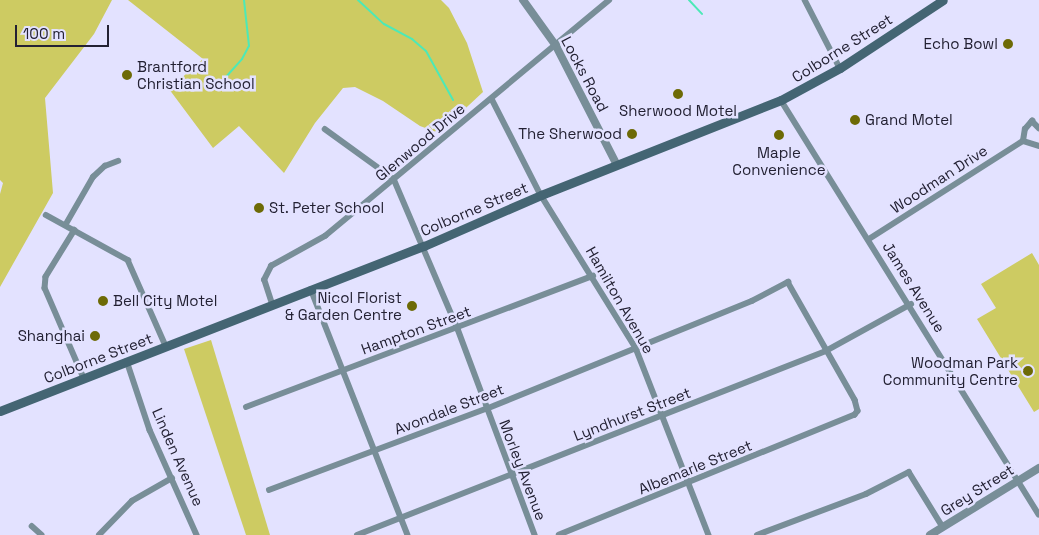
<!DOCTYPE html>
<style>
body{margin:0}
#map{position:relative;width:1039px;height:535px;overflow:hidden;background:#e3e2ff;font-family:"Space Grotesk",sans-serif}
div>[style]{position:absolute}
.green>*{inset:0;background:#cdcb62}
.stream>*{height:2px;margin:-1px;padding:0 1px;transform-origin:1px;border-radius:1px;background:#4ce9b7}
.minor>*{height:5.5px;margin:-2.75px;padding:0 2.75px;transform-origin:2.75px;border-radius:2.75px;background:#788e98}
.tertiary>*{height:8px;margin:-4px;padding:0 4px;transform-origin:4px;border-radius:4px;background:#788e98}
.secondary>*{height:9px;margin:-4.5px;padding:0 4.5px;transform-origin:4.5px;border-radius:4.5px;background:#446573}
.dots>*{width:14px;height:14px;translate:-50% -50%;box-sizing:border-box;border:2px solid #e3e2ff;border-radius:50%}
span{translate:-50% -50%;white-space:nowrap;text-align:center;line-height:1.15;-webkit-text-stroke:5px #e3e2ff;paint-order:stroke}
.poi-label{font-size:15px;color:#232133}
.right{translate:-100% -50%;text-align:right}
.left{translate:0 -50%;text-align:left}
.street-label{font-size:15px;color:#232133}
.scale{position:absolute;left:15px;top:25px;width:94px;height:22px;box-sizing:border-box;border:2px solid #232133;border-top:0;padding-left:6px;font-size:15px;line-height:18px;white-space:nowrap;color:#232133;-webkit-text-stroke:4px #e3e2ff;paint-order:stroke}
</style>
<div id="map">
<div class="green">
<i style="clip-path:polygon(0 0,112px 0,94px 34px,45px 98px,53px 193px,0 287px,0 194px,3px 183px,0 180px)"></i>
<i style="clip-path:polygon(128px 0,441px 0,449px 8px,467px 43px,483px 92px,439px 133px,420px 126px,383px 101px,355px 87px,343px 88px,315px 123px,284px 173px,239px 126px,213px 148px,169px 89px,203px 59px)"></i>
<i style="clip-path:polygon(1032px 253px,1039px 265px,1039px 409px,1034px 412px,977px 319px,996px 308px,981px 284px)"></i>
<i style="clip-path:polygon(211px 340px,270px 535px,246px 535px,184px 349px)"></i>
</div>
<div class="stream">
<i style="left:358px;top:0;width:35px;rotate:43deg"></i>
<i style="left:384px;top:24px;width:32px;rotate:28deg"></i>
<i style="left:412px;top:39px;width:18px;rotate:41deg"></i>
<i style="left:426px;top:51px;width:56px;rotate:61.1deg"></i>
<i style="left:689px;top:0;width:19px;rotate:47deg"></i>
<i style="left:225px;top:78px;width:25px;rotate:-48deg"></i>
<i style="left:242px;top:59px;width:15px;rotate:-62deg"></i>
<i style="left:249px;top:46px;width:46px;rotate:-96.2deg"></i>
</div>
<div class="minor">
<i style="left:805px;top:0;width:76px;rotate:62.8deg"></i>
<i style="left:492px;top:99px;width:108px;rotate:63deg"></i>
<i style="left:541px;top:195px;width:180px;rotate:58.2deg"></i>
<i style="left:636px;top:348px;width:201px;rotate:68.7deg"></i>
<i style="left:781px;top:100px;width:488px;rotate:58.1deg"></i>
<i style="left:325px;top:129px;width:85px;rotate:35.9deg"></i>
<i style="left:394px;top:179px;width:163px;rotate:66.9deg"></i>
<i style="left:458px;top:329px;width:220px;rotate:69.5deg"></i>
<i style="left:1023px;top:141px;width:17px;rotate:17deg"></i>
<i style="left:46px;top:215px;width:94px;rotate:28.8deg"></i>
<i style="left:128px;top:260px;width:94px;rotate:66.2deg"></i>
<i style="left:66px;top:224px;width:54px;rotate:-60.1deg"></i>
<i style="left:93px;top:177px;width:16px;rotate:-43deg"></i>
<i style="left:105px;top:166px;width:14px;rotate:-21deg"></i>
<i style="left:75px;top:230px;width:55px;rotate:121.7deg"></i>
<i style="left:46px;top:277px;width:11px;rotate:95deg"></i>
<i style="left:45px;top:288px;width:98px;rotate:66.6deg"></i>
<i style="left:869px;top:239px;width:183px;rotate:-32.5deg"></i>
<i style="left:1023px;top:141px;width:12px;rotate:-81deg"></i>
<i style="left:1025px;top:129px;width:11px;rotate:-49deg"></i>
<i style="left:1032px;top:121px;width:10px;rotate:45deg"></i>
<i style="left:311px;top:289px;width:264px;rotate:68.5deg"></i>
<i style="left:272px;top:304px;width:25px;rotate:-108deg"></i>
<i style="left:264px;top:280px;width:16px;rotate:-63deg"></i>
<i style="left:271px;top:266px;width:62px;rotate:-29.1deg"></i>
<i style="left:325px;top:236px;width:369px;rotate:-39.7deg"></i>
<i style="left:127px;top:361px;width:73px;rotate:71.6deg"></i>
<i style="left:150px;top:430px;width:115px;rotate:65.9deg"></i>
<i style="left:246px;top:407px;width:371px;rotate:-20.7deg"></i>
<i style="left:269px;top:490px;width:232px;rotate:-20.5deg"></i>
<i style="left:486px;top:409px;width:287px;rotate:-22.1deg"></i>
<i style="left:752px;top:301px;width:41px;rotate:-27.8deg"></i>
<i style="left:788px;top:282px;width:136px;rotate:60.4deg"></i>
<i style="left:855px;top:400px;width:11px;rotate:75deg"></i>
<i style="left:858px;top:411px;width:5px;rotate:127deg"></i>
<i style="left:855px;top:415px;width:319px;rotate:157.9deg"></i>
<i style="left:32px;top:526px;width:13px;rotate:42deg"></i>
<i style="left:99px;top:535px;width:47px;rotate:-45.9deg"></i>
<i style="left:132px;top:501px;width:46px;rotate:-29.9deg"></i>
<i style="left:357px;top:535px;width:504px;rotate:-21.42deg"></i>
<i style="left:826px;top:351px;width:97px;rotate:-28.9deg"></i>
<i style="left:757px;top:535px;width:116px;rotate:-20.6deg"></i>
<i style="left:866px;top:494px;width:48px;rotate:-27.1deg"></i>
<i style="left:909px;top:472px;width:65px;rotate:58.3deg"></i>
</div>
<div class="tertiary">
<i style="left:523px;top:0;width:57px;rotate:54.3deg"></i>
<i style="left:556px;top:46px;width:134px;rotate:62.9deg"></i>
<i style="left:930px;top:535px;width:128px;rotate:-31.6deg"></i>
</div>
<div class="secondary">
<i style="left:0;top:411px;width:455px;rotate:-21.3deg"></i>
<i style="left:424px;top:246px;width:128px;rotate:-23.6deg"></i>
<i style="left:541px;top:195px;width:258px;rotate:-21.6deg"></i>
<i style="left:781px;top:100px;width:67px;rotate:-28.5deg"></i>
<i style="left:840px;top:68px;width:123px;rotate:-33.4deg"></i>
</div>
<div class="dots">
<i style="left:1008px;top:44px;background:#6d6a06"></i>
<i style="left:127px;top:75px;background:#6d6a06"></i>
<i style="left:678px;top:94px;background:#6d6a06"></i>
<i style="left:855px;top:120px;background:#6d6a06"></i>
<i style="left:632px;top:134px;background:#6d6a06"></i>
<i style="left:779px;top:135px;background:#6d6a06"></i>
<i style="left:259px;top:208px;background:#6d6a06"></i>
<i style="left:103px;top:301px;background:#6d6a06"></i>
<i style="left:412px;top:306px;background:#6d6a06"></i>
<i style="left:95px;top:336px;background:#6d6a06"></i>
<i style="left:1028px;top:371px;background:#6d6a06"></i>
</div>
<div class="poi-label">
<span class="right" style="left:998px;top:44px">Echo Bowl</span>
<span class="left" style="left:137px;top:75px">Brantford<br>Christian School</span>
<span style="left:678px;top:111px">Sherwood Motel</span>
<span class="left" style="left:865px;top:120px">Grand Motel</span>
<span class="right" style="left:622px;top:134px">The Sherwood</span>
<span style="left:779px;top:161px">Maple<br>Convenience</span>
<span class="left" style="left:269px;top:208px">St. Peter School</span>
<span class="right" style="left:402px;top:306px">Nicol Florist<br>&amp; Garden Centre</span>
<span class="left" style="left:113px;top:301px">Bell City Motel</span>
<span class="right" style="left:85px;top:336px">Shanghai</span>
<span class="right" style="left:1018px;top:371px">Woodman Park<br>Community Centre</span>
</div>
<div class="street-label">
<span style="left:842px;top:48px;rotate:-32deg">Colborne Street</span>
<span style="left:585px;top:74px;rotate:62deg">Locks Road</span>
<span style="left:420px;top:142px;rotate:-40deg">Glenwood Drive</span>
<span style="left:939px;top:179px;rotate:-33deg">Woodman Drive</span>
<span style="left:474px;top:209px;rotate:-23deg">Colborne Street</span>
<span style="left:914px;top:287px;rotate:58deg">James Avenue</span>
<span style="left:620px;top:300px;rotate:60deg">Hamilton Avenue</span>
<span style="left:416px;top:330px;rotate:-20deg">Hampton Street</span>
<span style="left:98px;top:358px;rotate:-21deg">Colborne Street</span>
<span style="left:449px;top:409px;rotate:-21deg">Avondale Street</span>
<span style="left:632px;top:414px;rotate:-21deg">Lyndhurst Street</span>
<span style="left:178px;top:457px;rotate:66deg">Linden Avenue</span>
<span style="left:695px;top:467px;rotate:-22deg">Albemarle Street</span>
<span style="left:523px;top:470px;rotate:69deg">Morley Avenue</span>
<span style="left:977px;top:490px;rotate:-32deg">Grey Street</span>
</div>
<div class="scale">100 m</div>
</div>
